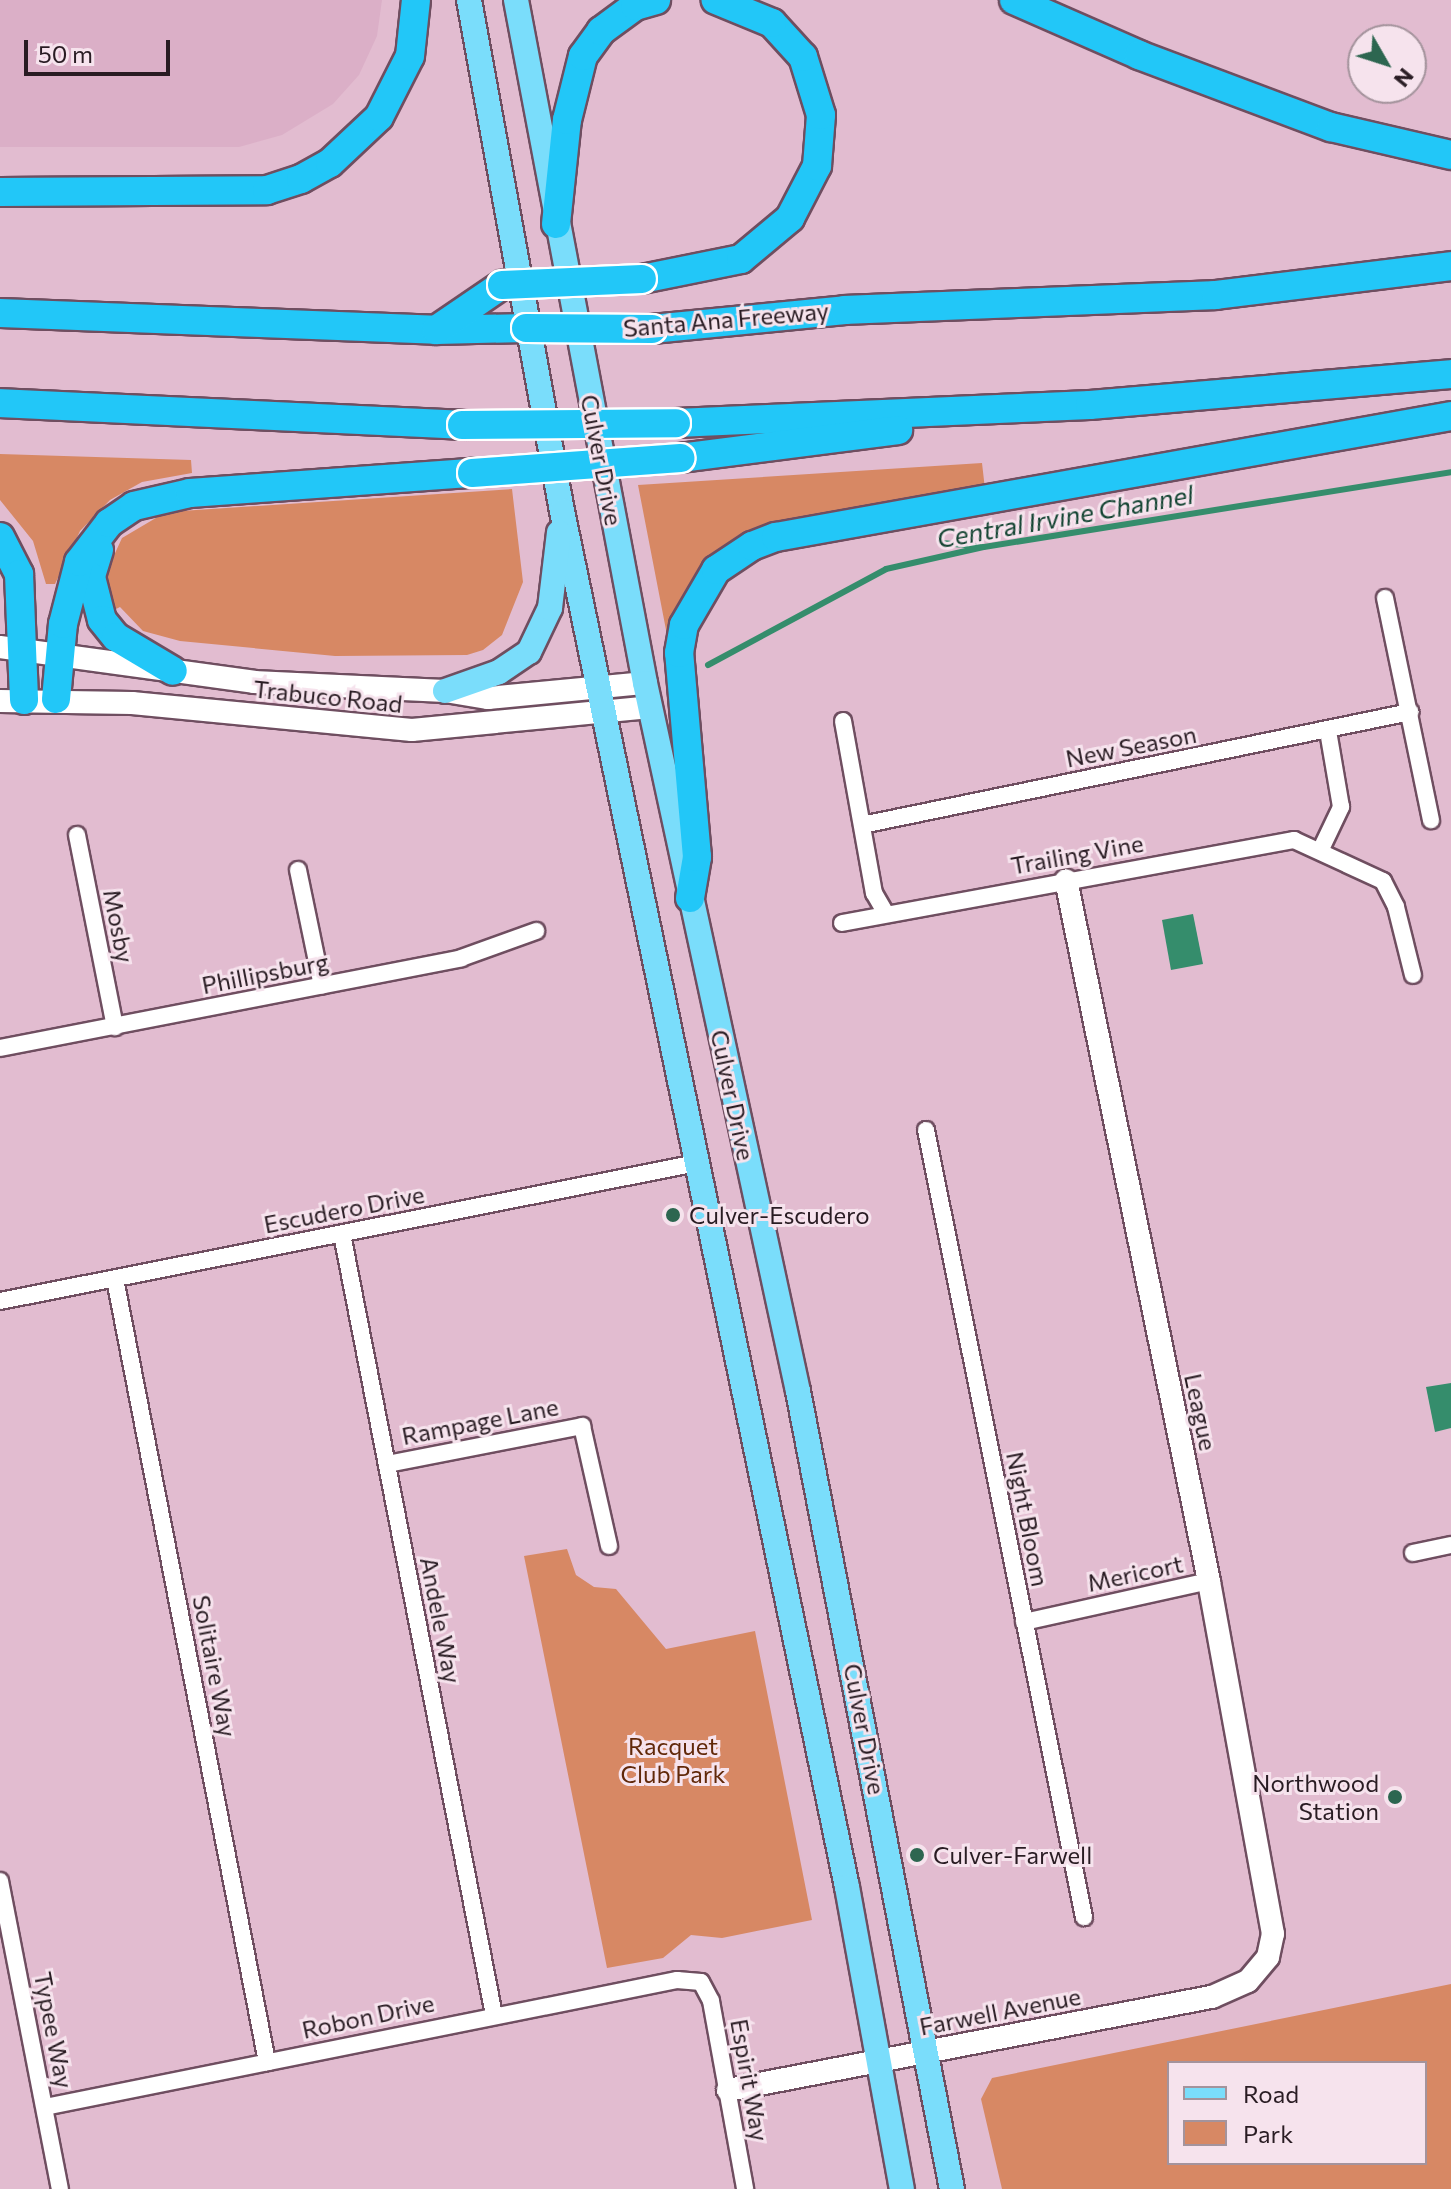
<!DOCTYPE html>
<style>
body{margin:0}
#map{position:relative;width:1451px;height:2189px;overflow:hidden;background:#e2bcd0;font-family:Commissioner,sans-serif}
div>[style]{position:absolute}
.built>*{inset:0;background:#dbafc7}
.green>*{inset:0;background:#d78864}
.water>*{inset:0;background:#358d6c}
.stream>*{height:6px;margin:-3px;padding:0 3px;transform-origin:3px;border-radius:3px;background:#358d6c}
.roads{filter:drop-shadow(2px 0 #6f4e60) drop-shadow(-2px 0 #6f4e60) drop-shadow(0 2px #6f4e60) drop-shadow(0 -2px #6f4e60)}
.street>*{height:16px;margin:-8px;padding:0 8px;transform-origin:8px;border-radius:8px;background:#fff}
.secondary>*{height:22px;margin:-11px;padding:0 11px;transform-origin:11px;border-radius:11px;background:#fff}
.primary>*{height:24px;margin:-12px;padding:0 12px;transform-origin:12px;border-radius:12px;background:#7addfb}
.highway>*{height:28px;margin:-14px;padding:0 14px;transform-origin:14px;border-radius:14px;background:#22c7f8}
.bridges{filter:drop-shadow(2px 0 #fff) drop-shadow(-2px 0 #fff) drop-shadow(0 2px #fff) drop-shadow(0 -2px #fff)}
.highway-bridge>*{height:28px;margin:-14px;padding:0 14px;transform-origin:14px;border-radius:14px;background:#22c7f8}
.dots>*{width:22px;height:22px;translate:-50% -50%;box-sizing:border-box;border:4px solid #f6e3ed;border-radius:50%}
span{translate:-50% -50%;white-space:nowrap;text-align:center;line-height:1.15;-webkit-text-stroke:6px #f6e3ed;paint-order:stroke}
.street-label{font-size:24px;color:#291c23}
.poi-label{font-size:24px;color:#291c23}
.left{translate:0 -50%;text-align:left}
.right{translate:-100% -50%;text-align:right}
.park-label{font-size:24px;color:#612809}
.water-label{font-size:26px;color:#134432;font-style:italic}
.legend{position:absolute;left:1167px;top:2061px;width:260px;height:104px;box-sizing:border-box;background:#f6e3ed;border:2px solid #a4939c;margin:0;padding:10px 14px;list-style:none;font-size:24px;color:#291c23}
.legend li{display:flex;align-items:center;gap:16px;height:40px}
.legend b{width:40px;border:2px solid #a4939c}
.north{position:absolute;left:1347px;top:24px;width:80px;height:80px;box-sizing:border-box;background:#f6e3ed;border:2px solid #a4939c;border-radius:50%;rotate:129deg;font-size:22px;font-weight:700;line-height:32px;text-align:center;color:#291c23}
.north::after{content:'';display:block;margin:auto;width:28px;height:36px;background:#2d6650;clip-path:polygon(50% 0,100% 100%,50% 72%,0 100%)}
.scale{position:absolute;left:24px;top:40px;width:146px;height:36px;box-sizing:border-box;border:4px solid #291c23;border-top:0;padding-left:10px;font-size:24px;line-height:28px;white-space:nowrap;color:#291c23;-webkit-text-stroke:6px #f6e3ed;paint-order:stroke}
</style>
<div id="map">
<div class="built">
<i style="clip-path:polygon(0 0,382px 0,377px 36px,359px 75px,333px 104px,282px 135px,239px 147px,0 147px)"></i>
</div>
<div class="green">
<i style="clip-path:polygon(0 454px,191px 460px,192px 473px,142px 482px,110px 500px,80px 531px,55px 584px,46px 584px,33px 541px,0 500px)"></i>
<i style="clip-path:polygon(982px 463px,985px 489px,759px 530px,667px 635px,638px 485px)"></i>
<i style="clip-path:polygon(512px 489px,523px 582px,502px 635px,483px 650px,467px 655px,335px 656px,180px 641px,143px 631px,120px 607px,114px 610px,104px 577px,122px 538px,166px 512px)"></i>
<i style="clip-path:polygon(567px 1549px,576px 1575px,594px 1587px,616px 1589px,666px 1649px,755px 1631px,812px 1920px,722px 1938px,691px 1935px,663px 1958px,607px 1968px,524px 1556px)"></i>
<i style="clip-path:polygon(evenodd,1451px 1984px,1451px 2189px,1002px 2189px,981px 2099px,992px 2078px,1451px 1984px,1169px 2063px,1425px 2063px,1425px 2163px,1169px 2163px,1169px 2063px)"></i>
</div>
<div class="water">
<i style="clip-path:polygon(1193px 914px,1203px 964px,1171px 970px,1162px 920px)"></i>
<i style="clip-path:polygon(1451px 1383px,1451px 1428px,1435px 1432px,1426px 1387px)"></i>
</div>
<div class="stream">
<i style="left:942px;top:543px;width:37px;rotate:5deg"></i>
<i style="left:708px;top:665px;width:202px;rotate:-28.3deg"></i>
<i style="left:886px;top:569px;width:100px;rotate:-12.7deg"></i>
<i style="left:984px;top:547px;width:473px;rotate:-9.1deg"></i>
</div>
<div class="roads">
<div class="street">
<i style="left:1385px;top:598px;width:227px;rotate:78.3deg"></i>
<i style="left:843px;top:721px;width:175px;rotate:79.8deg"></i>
<i style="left:874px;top:893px;width:24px;rotate:60deg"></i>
<i style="left:862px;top:825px;width:560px;rotate:-11.65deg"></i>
<i style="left:77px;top:835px;width:196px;rotate:78.8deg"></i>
<i style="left:1321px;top:849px;width:47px;rotate:-64.5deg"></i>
<i style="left:1341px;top:807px;width:77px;rotate:-99.7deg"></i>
<i style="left:298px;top:870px;width:118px;rotate:78.3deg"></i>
<i style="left:842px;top:923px;width:460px;rotate:-10.4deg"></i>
<i style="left:1294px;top:840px;width:98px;rotate:24.7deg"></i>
<i style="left:1383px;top:881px;width:29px;rotate:63deg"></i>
<i style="left:1396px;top:907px;width:70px;rotate:76deg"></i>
<i style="left:0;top:1048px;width:470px;rotate:-11deg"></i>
<i style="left:461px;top:958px;width:80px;rotate:-19.8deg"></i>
<i style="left:926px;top:1130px;width:803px;rotate:78.65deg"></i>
<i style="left:342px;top:1234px;width:796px;rotate:78.99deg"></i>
<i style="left:115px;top:1279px;width:798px;rotate:79.01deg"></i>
<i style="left:0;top:1301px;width:711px;rotate:-11.2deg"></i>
<i style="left:387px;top:1464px;width:199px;rotate:-11deg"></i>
<i style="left:582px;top:1426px;width:123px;rotate:77.3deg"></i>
<i style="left:1413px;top:1553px;width:39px;rotate:-12deg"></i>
<i style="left:1024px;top:1622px;width:189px;rotate:-12.5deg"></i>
<i style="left:0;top:1881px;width:314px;rotate:79deg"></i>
<i style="left:45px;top:2107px;width:645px;rotate:-11.36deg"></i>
<i style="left:677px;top:1980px;width:24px;rotate:5deg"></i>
<i style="left:701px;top:1982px;width:21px;rotate:62deg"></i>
<i style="left:711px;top:2001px;width:191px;rotate:79.7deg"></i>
</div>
<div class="secondary">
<i style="left:0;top:647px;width:256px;rotate:7.8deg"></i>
<i style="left:254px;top:682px;width:191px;rotate:2.7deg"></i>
<i style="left:445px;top:691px;width:44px;rotate:9.2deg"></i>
<i style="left:488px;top:698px;width:158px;rotate:-5.5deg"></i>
<i style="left:0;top:701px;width:132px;rotate:0.9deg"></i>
<i style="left:132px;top:703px;width:281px;rotate:5.5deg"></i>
<i style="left:412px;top:730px;width:239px;rotate:-5.5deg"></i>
<i style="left:728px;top:2090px;width:493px;rotate:-10.9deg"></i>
<i style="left:1212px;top:1997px;width:39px;rotate:-24deg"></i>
<i style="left:1248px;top:1981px;width:31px;rotate:-50deg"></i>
<i style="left:1268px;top:1957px;width:24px;rotate:-78deg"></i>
<i style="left:1273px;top:1934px;width:359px;rotate:-100.3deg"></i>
<i style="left:1209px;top:1581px;width:715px;rotate:-101.53deg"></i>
</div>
<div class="primary">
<i style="left:469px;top:0;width:519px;rotate:79.69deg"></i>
<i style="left:562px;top:511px;width:1405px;rotate:78.3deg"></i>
<i style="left:847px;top:1887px;width:307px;rotate:79.7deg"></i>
<i style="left:516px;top:0;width:695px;rotate:79.3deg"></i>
<i style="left:645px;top:683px;width:724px;rotate:77.81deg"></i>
<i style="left:798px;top:1391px;width:813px;rotate:79.08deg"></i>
<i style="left:445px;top:691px;width:57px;rotate:-19.4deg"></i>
<i style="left:499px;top:672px;width:36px;rotate:-34deg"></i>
<i style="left:529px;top:652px;width:49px;rotate:-64.5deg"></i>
<i style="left:550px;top:608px;width:76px;rotate:-83.2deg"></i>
</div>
<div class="highway">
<i style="left:1014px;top:0;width:137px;rotate:23.7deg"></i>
<i style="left:1139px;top:55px;width:205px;rotate:20.6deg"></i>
<i style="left:1331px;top:127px;width:123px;rotate:13.1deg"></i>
<i style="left:0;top:192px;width:267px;rotate:-0.4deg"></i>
<i style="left:267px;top:190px;width:36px;rotate:-18deg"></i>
<i style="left:301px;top:179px;width:33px;rotate:-29deg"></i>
<i style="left:330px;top:163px;width:67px;rotate:-43.2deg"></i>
<i style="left:379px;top:117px;width:68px;rotate:-63.1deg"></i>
<i style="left:410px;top:56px;width:56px;rotate:-83.9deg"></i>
<i style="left:556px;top:224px;width:105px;rotate:-84deg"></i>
<i style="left:567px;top:120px;width:66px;rotate:-76deg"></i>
<i style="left:583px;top:56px;width:31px;rotate:-54deg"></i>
<i style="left:601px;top:31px;width:42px;rotate:-36.3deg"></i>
<i style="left:635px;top:6px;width:22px;rotate:-16deg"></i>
<i style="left:642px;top:279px;width:101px;rotate:-11.4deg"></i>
<i style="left:741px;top:259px;width:64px;rotate:-39.9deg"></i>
<i style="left:790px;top:218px;width:59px;rotate:-62.6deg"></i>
<i style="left:817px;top:166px;width:51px;rotate:-85.5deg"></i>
<i style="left:821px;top:115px;width:61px;rotate:-107.2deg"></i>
<i style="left:803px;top:57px;width:46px;rotate:-132.4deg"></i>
<i style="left:772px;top:23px;width:61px;rotate:-157.7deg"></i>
<i style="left:0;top:313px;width:436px;rotate:2.2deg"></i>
<i style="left:436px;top:330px;width:90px;rotate:-1.3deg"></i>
<i style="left:652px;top:329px;width:194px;rotate:-5.6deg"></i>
<i style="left:845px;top:310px;width:371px;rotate:-2.3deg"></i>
<i style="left:1216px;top:295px;width:237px;rotate:-7deg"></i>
<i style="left:436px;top:330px;width:80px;rotate:-34.3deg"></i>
<i style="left:0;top:403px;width:463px;rotate:2.7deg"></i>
<i style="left:676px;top:423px;width:414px;rotate:-2.5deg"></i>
<i style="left:1090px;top:405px;width:362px;rotate:-4.9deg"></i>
<i style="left:680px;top:458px;width:220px;rotate:-7.3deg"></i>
<i style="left:0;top:537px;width:42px;rotate:62.8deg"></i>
<i style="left:19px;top:574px;width:126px;rotate:87.7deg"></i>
<i style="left:99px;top:550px;width:28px;rotate:107deg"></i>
<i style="left:91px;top:577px;width:44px;rotate:75.7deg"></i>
<i style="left:102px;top:620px;width:22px;rotate:51deg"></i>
<i style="left:116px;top:637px;width:66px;rotate:30.8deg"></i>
<i style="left:56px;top:699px;width:75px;rotate:-84.7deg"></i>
<i style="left:63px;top:624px;width:64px;rotate:-75.5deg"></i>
<i style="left:79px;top:562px;width:49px;rotate:-52.4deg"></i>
<i style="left:109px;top:523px;width:30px;rotate:-34deg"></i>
<i style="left:134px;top:506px;width:57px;rotate:-13.1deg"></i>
<i style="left:190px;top:493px;width:283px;rotate:-4.1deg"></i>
<i style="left:690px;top:898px;width:42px;rotate:-80.3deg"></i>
<i style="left:697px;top:857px;width:205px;rotate:-95deg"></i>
<i style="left:679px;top:653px;width:28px;rotate:-80deg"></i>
<i style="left:684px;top:625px;width:64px;rotate:-59.8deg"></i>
<i style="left:716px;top:570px;width:43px;rotate:-33.7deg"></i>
<i style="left:752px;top:546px;width:26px;rotate:-21deg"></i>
<i style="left:776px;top:537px;width:686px;rotate:-10.16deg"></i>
</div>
</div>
<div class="bridges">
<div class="highway-bridge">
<i style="left:502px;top:285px;width:140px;rotate:-2.5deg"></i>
<i style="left:526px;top:328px;width:126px;rotate:0.5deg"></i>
<i style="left:462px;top:425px;width:214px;rotate:-0.5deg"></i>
<i style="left:472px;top:473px;width:209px;rotate:-4.1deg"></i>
</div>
</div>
<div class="dots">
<i style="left:673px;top:1215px;background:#2d6650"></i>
<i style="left:1395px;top:1797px;background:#2d6650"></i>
<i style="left:917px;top:1855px;background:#2d6650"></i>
</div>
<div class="street-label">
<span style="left:726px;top:319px;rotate:-5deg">Santa Ana Freeway</span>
<span style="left:602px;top:460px;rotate:79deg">Culver Drive</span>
<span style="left:328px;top:696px;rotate:6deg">Trabuco Road</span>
<span style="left:1131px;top:746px;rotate:-11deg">New Season</span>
<span style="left:1077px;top:854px;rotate:-10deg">Trailing Vine</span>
<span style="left:119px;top:926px;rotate:79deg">Mosby</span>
<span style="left:265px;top:973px;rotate:-11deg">Phillipsburg</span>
<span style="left:733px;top:1095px;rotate:78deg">Culver Drive</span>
<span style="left:344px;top:1209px;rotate:-11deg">Escudero Drive</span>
<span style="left:1201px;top:1412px;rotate:78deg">League</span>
<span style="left:480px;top:1421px;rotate:-11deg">Rampage Lane</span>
<span style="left:1028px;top:1519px;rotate:79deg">Night Bloom</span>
<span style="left:1135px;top:1573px;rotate:-12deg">Mericort</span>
<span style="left:441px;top:1620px;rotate:79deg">Andele Way</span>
<span style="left:215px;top:1666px;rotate:79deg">Solitaire Way</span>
<span style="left:865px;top:1729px;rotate:79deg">Culver Drive</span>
<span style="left:1000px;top:2011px;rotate:-11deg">Farwell Avenue</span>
<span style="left:368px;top:2016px;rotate:-12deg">Robon Drive</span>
<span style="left:54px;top:2030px;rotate:79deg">Typee Way</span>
<span style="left:750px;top:2080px;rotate:80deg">Espirit Way</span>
</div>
<div class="poi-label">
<span class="left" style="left:689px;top:1215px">Culver-Escudero</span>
<span class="right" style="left:1379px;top:1797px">Northwood<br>Station</span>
<span class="left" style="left:933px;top:1855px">Culver-Farwell</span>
</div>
<div class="park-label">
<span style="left:673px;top:1760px">Racquet<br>Club Park</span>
</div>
<div class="water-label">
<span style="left:1065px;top:516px;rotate:-10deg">Central Irvine Channel</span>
</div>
<ul class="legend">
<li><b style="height:10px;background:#7addfb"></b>Road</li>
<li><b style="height:22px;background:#d78864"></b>Park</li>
</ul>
<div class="north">N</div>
<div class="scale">50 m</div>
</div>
